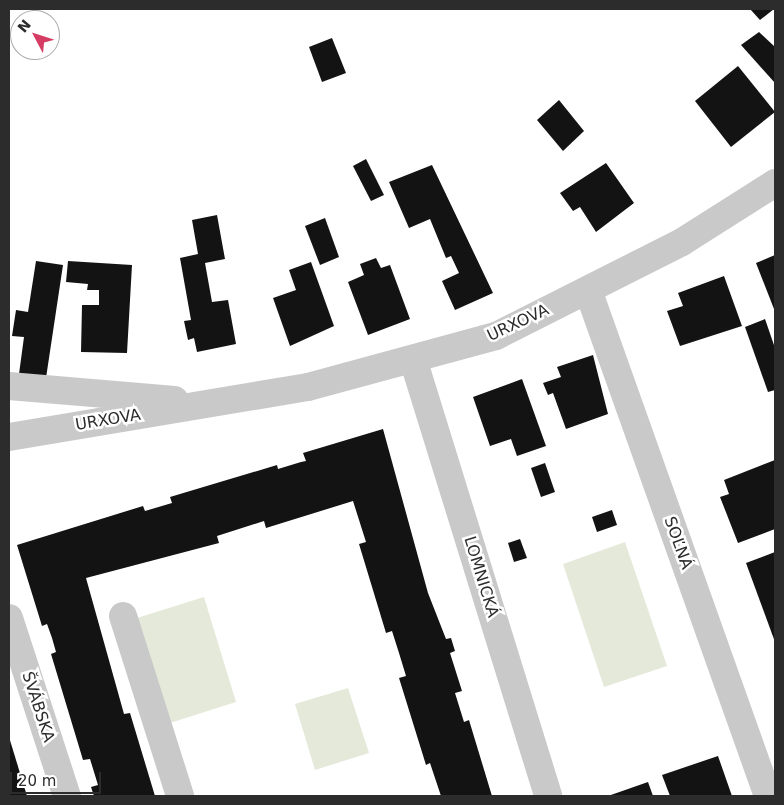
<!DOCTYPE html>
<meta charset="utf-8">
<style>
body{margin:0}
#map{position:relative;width:784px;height:805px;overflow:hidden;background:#fff;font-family:"DejaVu Sans",sans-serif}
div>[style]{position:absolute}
.green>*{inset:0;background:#e5e9da}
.building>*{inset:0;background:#131313}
.minor>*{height:28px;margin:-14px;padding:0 14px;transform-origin:14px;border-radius:14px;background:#c9c9c9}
span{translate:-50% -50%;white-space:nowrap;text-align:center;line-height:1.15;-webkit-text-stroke:5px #fff;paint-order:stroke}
.street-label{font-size:16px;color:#2c2c2c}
.frame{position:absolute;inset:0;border:10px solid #2c2c2c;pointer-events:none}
.north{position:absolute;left:10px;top:10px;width:50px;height:50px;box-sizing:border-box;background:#fff;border:1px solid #ababab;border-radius:50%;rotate:310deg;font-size:14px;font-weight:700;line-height:20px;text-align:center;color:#2c2c2c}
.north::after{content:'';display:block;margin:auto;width:18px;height:22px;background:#d53c64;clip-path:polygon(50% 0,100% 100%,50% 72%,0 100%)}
.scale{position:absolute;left:10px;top:772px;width:91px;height:22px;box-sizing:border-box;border:2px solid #2c2c2c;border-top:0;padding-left:6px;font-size:15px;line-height:18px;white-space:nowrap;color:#2c2c2c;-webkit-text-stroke:4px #fff;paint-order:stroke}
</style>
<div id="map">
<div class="green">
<i style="clip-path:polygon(625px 542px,667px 666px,604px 687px,563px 564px)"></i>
<i style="clip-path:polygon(204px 597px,236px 702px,170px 723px,137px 618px)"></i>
<i style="clip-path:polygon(348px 688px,369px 753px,315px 770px,295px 704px)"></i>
</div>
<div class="building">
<i style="clip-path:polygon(750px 9px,774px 9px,760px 20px)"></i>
<i style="clip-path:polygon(759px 32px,775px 47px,775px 83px,741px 45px)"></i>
<i style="clip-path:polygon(332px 38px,346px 73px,322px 82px,309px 47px)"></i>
<i style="clip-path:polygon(738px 66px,775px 112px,731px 147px,695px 101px)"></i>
<i style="clip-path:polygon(559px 100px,584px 131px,563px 151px,537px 120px)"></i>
<i style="clip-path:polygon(366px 159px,384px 195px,371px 201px,353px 166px)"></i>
<i style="clip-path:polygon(606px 163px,634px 203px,596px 232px,580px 207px,573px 211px,560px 193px)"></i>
<i style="clip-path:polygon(432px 165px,493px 293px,455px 310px,442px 281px,459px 273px,451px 256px,446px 258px,430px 219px,409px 228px,389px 182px)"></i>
<i style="clip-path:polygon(217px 215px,225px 259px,205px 263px,212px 302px,228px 300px,236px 344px,197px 352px,194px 338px,188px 340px,184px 321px,191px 320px,180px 258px,198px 254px,192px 220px)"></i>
<i style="clip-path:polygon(325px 218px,339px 257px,320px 265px,305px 226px)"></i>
<i style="clip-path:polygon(775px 255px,775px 309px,774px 309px,756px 263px)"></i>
<i style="clip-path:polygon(376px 258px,381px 268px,390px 265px,410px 319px,368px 335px,348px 282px,364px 275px,360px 264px)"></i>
<i style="clip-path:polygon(36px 261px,63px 265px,46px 378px,19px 374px,24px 337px,12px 336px,16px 310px,28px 312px)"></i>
<i style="clip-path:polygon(68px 261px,132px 265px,127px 353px,81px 352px,82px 305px,99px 305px,99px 290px,87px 290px,88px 284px,66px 282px)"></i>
<i style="clip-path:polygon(311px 262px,334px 326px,290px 346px,273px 298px,296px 290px,289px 270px)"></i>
<i style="clip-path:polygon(724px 276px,742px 326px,680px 346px,667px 311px,683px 306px,678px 293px)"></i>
<i style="clip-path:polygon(765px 319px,775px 348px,775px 390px,768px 392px,745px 327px)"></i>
<i style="clip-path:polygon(593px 355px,608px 414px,566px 429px,553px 393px,548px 395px,543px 383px,561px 377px,557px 367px)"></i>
<i style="clip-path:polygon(522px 379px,546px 446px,517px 456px,511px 439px,490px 446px,473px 397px)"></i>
<i style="clip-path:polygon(383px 429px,428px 593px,446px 639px,451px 638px,455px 651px,450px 653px,462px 691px,455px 693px,464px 722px,469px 720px,492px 796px,441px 796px,430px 763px,426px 765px,399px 678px,406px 676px,399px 653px,392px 631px,386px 633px,359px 544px,366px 542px,353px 501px,266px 528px,264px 521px,217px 536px,219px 543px,86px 578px,124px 714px,130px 713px,155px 796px,94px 796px,91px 787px,98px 785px,90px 759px,83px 760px,51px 654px,56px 652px,52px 638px,47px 624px,42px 626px,17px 545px,143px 506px,145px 511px,172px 503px,170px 497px,277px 465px,278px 469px,301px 462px,306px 461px,303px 453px)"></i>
<i style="clip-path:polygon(775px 460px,775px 529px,738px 543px,720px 497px,729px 494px,724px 480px)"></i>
<i style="clip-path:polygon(545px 463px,555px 492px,541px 497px,531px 468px)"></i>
<i style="clip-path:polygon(612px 510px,617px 525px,597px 532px,592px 517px)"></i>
<i style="clip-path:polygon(520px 539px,527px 558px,514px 562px,508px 543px)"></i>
<i style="clip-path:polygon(775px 552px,775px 642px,746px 563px)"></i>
<i style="clip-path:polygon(9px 737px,27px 796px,9px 796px)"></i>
<i style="clip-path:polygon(718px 756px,732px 796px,670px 796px,662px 775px)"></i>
<i style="clip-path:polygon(648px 782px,653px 796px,608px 796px)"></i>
</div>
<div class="minor">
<i style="left:588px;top:290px;width:537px;rotate:70.42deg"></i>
<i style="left:413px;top:359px;width:457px;rotate:72.8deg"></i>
<i style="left:9px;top:386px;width:166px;rotate:4.8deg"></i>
<i style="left:9px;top:437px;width:303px;rotate:-9.5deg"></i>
<i style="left:308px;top:387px;width:195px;rotate:-15.2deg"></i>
<i style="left:496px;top:336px;width:208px;rotate:-26.8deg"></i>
<i style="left:682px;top:242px;width:110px;rotate:-32.4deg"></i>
<i style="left:123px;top:616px;width:189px;rotate:72.4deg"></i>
<i style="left:9px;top:618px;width:187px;rotate:72deg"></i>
</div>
<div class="street-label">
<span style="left:518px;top:323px;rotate:-25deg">URXOVA</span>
<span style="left:108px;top:420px;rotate:-9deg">URXOVA</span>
<span style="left:678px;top:543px;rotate:70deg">SOĽNÁ</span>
<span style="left:481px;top:577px;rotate:73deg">LOMNICKÁ</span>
<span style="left:38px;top:707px;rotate:72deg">ŠVÁBSKA</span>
</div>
<div class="frame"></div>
<div class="north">N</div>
<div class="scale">20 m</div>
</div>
